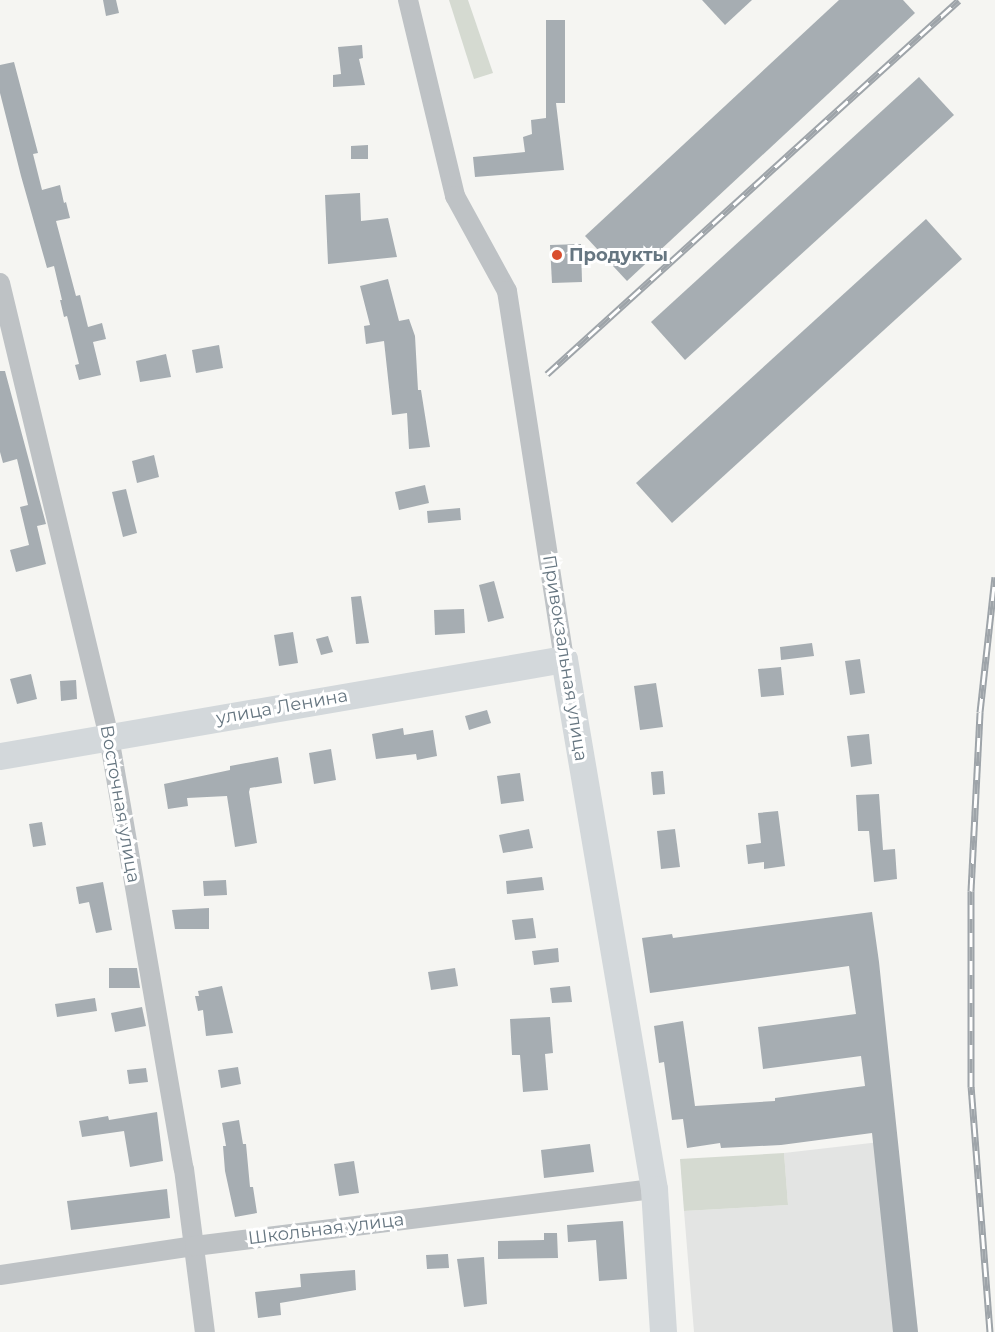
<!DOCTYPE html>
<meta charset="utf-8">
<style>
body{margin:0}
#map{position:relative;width:995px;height:1332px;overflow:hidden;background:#f5f5f2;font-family:Montserrat,sans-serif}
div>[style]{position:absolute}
.built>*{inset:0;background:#e3e4e3}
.green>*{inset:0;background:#d5dad1}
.building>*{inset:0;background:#a6adb2}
.street>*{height:20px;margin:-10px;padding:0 10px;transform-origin:10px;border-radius:10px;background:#bec2c5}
.secondary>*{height:27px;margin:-13.5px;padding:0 13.5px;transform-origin:13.5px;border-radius:13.5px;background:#d3d8db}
.rail>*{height:7px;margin-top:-3.5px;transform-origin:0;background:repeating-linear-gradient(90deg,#fff 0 14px,#9ea4a9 0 28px);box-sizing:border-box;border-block:2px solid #9ea4a9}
.dots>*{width:16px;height:16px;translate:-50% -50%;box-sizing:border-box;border:3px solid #fff;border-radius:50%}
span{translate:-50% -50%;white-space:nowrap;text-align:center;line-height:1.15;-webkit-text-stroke:6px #fff;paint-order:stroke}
.poi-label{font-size:18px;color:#667681;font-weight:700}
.left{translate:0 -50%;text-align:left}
.street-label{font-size:18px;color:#667681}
</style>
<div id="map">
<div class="built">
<i style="clip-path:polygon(897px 1140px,918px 1332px,694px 1332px,684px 1211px,788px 1205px,784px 1153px)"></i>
</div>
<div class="green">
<i style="clip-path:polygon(449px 0,468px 0,493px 73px,474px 79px)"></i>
<i style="clip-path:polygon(784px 1153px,788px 1205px,684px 1211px,680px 1159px)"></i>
</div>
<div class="building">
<i style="clip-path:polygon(103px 0,116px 0,119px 13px,106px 16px)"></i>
<i style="clip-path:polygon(702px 0,752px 0,725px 25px)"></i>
<i style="clip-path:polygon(839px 0,903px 0,915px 13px,627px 281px,585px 236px)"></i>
<i style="clip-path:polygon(546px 20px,565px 20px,565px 103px,556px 103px,564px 170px,475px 177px,473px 157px,525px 152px,523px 137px,532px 134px,531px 120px,546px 118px)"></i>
<i style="clip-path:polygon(362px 45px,363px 58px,359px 59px,365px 85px,333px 87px,333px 75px,341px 74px,338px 47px)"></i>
<i style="clip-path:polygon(14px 62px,38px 153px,33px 154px,42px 190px,60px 185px,64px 203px,66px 202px,70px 218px,56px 221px,76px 296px,80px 295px,88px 327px,102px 323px,106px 339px,93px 342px,101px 375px,79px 380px,75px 365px,79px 364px,67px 316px,64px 317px,60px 300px,62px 300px,54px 266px,47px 268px,21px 176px,0 93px,0 65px)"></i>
<i style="clip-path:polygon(919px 77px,954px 115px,685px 360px,651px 322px)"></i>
<i style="clip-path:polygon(368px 145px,368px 159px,351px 159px,351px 146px)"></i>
<i style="clip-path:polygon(360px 193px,361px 221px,388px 218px,397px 257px,328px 264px,325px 195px)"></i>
<i style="clip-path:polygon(926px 219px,962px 259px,672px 523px,636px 483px)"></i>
<i style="clip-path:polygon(581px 244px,582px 282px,552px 283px,550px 245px)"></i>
<i style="clip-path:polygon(388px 279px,399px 321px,409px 319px,415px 336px,418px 390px,421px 390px,430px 447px,409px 449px,407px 413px,392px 415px,384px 341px,366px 344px,364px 326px,370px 325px,360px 286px)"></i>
<i style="clip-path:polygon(219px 345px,223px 368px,196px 373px,192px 350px)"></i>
<i style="clip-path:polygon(166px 354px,171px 377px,140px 382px,136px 361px)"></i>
<i style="clip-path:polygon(0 371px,5px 371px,46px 524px,37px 526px,46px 564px,16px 572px,10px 550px,29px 545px,20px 507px,28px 505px,17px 459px,3px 463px,0 452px)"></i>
<i style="clip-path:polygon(154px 455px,159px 477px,137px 483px,132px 461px)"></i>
<i style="clip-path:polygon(425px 485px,429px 503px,399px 510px,395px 492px)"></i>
<i style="clip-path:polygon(126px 489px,137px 533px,123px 537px,112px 492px)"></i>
<i style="clip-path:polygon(460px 508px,461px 520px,428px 523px,427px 511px)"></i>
<i style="clip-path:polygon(494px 581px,504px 618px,488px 622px,479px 585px)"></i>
<i style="clip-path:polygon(361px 596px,369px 643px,356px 644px,351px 597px)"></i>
<i style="clip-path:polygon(464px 609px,465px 633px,435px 635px,434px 610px)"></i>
<i style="clip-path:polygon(293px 632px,298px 663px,279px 666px,274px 635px)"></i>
<i style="clip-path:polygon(328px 636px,333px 652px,321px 655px,316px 639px)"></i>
<i style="clip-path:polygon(812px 643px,814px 656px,781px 660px,780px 647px)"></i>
<i style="clip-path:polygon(860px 659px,865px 693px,850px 695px,845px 661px)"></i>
<i style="clip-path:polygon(781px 667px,784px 695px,761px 697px,758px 669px)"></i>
<i style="clip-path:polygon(31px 674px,37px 699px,17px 704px,10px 679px)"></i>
<i style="clip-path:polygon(76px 680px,77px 699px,61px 701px,60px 681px)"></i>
<i style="clip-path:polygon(656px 683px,663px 727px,640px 730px,634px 686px)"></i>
<i style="clip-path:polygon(487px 710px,491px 723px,469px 730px,465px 716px)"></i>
<i style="clip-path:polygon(403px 728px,404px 735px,433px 730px,437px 756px,417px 760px,416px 754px,376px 759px,372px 734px)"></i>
<i style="clip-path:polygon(869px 734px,872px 764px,851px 767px,847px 736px)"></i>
<i style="clip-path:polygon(331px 749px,336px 780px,314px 784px,309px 753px)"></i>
<i style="clip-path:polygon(278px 757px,282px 783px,250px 788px,249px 792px,257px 843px,235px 847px,227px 796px,187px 798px,188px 806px,168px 809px,164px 784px,230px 770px,230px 766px)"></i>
<i style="clip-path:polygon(663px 771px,665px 794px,653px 795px,651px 772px)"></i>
<i style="clip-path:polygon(520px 773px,524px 801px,501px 804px,497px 776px)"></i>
<i style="clip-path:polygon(879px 794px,883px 850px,895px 849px,897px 879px,874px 882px,869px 831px,858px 831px,856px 795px)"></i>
<i style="clip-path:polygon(778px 811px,785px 866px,764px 869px,764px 862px,748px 864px,746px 845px,761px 843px,758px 813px)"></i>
<i style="clip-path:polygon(42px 822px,46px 845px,33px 847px,29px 824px)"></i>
<i style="clip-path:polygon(529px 829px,533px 848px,503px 853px,499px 835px)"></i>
<i style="clip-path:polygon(675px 829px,680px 867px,661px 869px,657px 831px)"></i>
<i style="clip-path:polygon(542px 877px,544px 890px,507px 894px,506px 881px)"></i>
<i style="clip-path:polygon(226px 880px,227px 895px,204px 896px,203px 881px)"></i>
<i style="clip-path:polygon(103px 882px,112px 930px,96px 933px,89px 902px,79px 904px,76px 887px)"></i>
<i style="clip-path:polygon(209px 908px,209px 929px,175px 929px,172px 910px)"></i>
<i style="clip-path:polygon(872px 912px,879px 962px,918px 1332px,893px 1332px,872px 1133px,781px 1145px,721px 1148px,720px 1143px,687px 1148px,683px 1119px,672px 1120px,664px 1062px,659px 1063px,654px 1026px,683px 1021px,695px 1106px,775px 1101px,775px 1098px,865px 1086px,861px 1056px,763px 1069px,758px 1027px,856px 1014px,849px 966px,650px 993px,642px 938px,672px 934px,673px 938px)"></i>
<i style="clip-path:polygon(533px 918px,536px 938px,515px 940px,512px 920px)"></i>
<i style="clip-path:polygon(558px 948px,559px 962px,534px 965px,532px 951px)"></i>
<i style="clip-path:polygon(109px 968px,137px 968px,140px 988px,109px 988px)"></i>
<i style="clip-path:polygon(455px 968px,458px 986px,431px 990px,428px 972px)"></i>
<i style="clip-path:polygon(222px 986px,233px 1033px,206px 1036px,203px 1010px,198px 1011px,195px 996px,199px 996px,198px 991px)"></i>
<i style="clip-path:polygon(570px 986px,572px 1002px,552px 1003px,550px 988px)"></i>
<i style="clip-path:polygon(95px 998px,97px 1011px,57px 1017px,55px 1004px)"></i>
<i style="clip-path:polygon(142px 1007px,146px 1026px,115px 1032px,111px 1013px)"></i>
<i style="clip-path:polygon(550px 1017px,553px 1053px,545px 1054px,548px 1090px,523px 1092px,520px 1055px,512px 1055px,510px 1019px)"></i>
<i style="clip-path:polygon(238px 1067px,241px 1084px,221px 1088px,218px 1070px)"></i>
<i style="clip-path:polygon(146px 1068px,148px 1082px,129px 1084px,127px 1070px)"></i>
<i style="clip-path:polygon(157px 1112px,163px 1161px,130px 1167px,124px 1131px,82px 1137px,79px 1121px,108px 1116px,109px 1120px)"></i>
<i style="clip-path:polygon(239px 1120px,243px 1144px,246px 1144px,250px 1187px,253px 1187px,257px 1213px,235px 1217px,225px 1171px,223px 1146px,226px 1146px,222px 1123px)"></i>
<i style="clip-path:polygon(590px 1144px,594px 1172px,544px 1178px,541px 1150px)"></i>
<i style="clip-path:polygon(354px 1161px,359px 1193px,339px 1196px,334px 1164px)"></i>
<i style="clip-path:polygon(167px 1189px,170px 1218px,71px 1230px,67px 1201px)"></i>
<i style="clip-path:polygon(623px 1221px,627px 1279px,599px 1281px,596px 1240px,568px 1242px,567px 1225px)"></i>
<i style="clip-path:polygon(544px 1233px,557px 1233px,558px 1258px,498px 1259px,498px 1241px,544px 1240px)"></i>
<i style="clip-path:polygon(448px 1254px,449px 1268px,427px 1269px,426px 1255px)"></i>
<i style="clip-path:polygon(484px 1257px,487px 1304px,464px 1307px,457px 1259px)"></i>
<i style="clip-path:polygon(355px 1270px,356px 1290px,280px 1303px,281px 1315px,258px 1318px,255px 1292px,301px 1287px,300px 1274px)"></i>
</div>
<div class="street">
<i style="left:408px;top:0;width:202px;rotate:76.5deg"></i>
<i style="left:455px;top:196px;width:108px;rotate:61.3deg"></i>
<i style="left:507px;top:291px;width:372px;rotate:81.2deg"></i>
<i style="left:0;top:283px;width:467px;rotate:76.5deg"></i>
<i style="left:109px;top:737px;width:438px;rotate:80.2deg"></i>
<i style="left:184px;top:1169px;width:164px;rotate:82.7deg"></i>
<i style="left:0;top:1275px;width:197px;rotate:-8.5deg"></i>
<i style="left:195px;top:1246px;width:463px;rotate:-7.1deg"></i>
</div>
<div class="secondary">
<i style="left:0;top:756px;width:572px;rotate:-9.76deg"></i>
<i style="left:564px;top:659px;width:538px;rotate:80.36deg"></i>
<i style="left:654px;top:1189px;width:143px;rotate:86.4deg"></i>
</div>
<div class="rail">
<i style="left:547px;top:374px;width:556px;rotate:-42.23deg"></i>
<i style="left:990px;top:1332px;width:246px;rotate:-94.4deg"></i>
<i style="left:971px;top:1087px;width:196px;rotate:-90deg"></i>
<i style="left:971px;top:891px;width:179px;rotate:-87.1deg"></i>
<i style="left:980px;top:712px;width:136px;rotate:-83.7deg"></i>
</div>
<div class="dots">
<i style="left:557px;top:255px;background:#d94e2e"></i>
</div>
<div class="poi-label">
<span class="left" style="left:569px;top:255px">Продукты</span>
</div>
<div class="street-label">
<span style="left:565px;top:658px;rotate:81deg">Привокзальная улица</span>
<span style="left:282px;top:707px;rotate:-10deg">улица Ленина</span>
<span style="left:120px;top:804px;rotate:80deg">Восточная улица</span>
<span style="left:326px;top:1229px;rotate:-7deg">Школьная улица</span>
</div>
</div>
